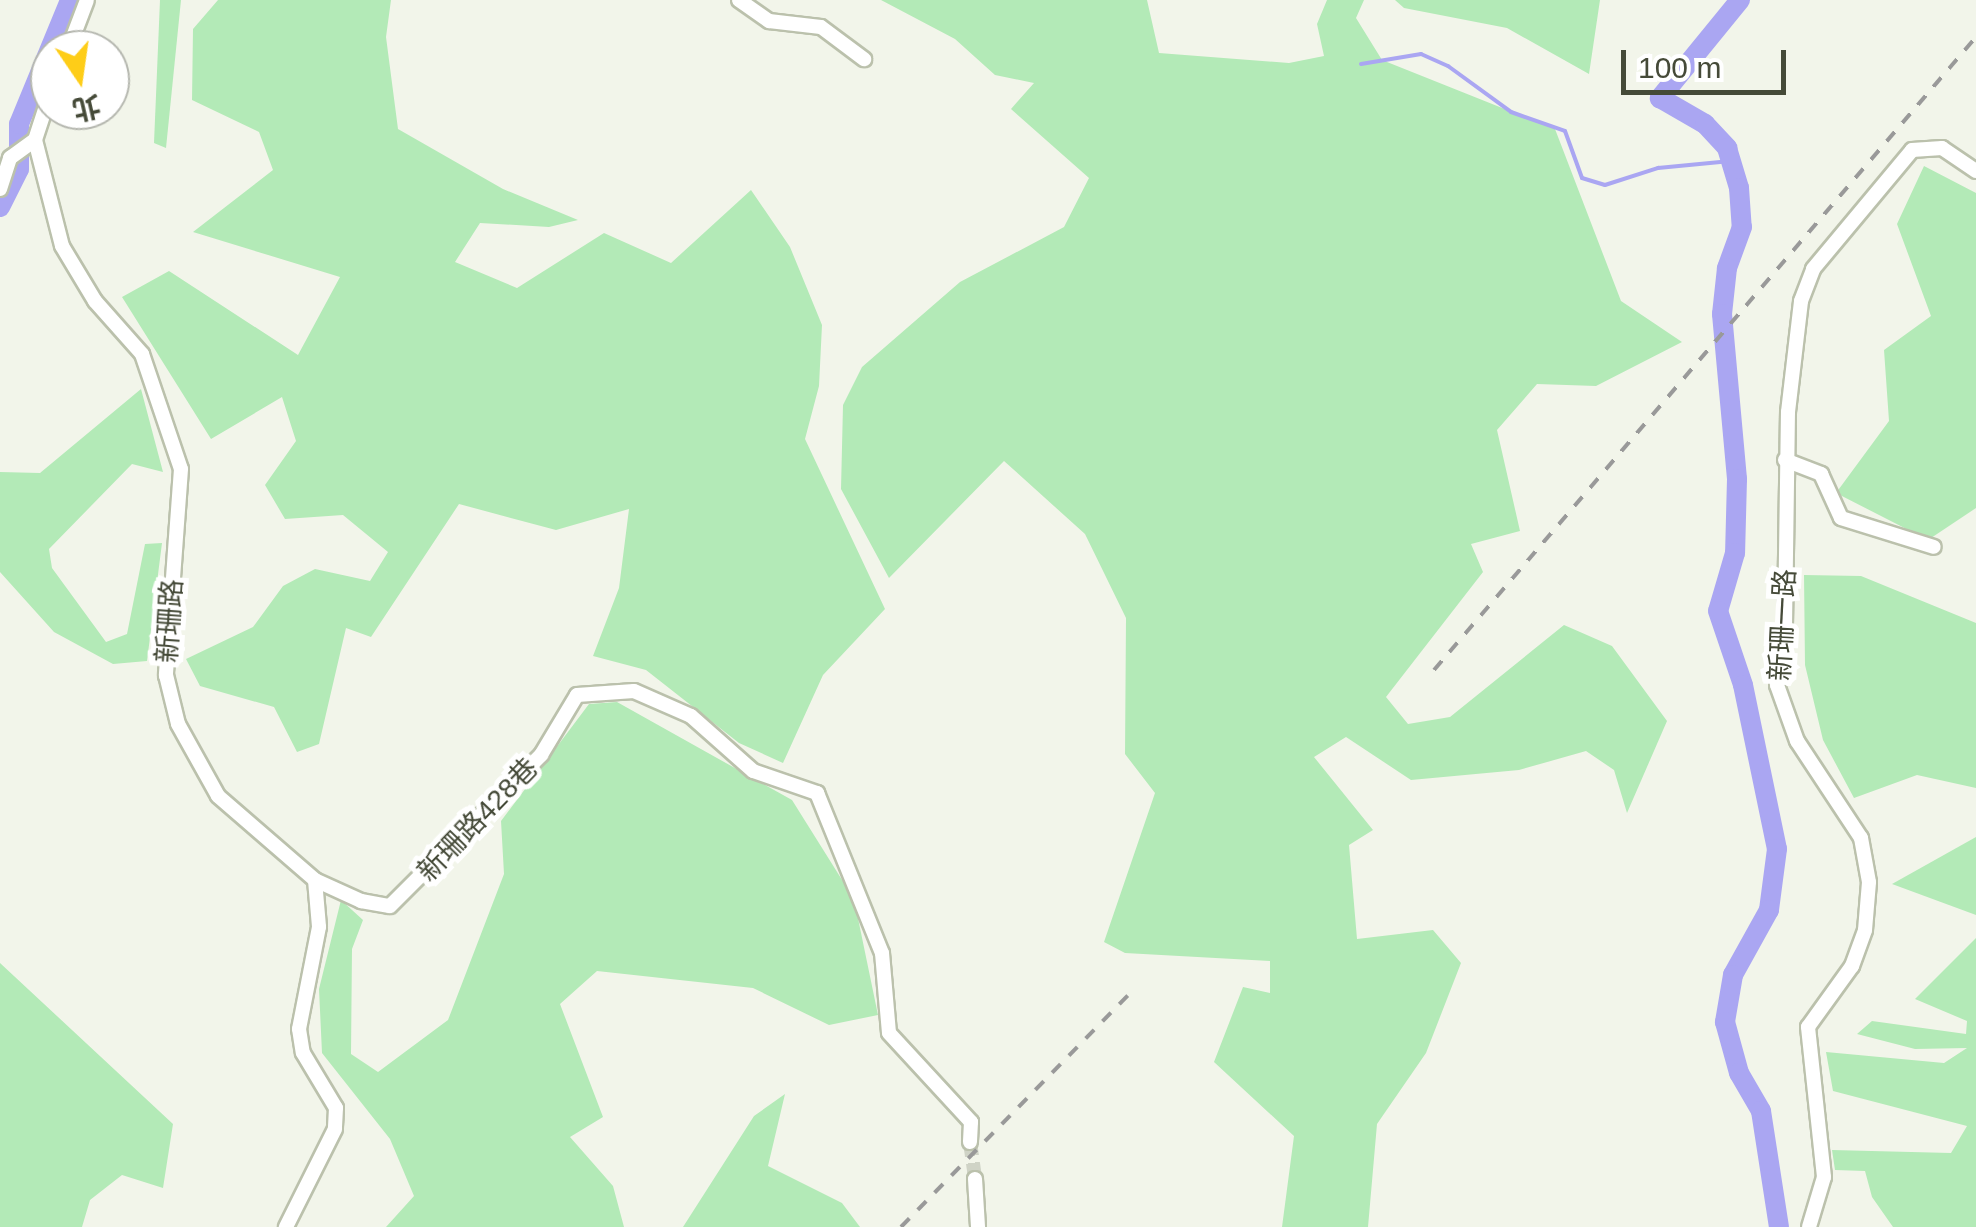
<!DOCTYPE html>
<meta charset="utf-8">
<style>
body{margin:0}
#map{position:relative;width:1976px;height:1227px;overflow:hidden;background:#f2f5ea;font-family:Arial,"Noto Sans TC",sans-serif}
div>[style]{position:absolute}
.green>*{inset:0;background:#b3eab7}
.stream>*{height:4px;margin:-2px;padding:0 2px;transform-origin:2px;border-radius:2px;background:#aaa6f2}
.river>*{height:20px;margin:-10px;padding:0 10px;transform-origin:10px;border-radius:10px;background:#aaa6f2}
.minor-tunnel>*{height:14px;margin-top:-7px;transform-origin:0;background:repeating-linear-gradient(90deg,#cfd3c6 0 14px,transparent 0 21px)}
.roads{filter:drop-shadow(2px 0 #bbc1ac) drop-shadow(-2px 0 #bbc1ac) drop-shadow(0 2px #bbc1ac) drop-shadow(0 -2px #bbc1ac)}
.minor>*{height:14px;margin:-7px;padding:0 7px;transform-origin:7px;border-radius:7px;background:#fff}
.rail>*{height:4px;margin-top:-2px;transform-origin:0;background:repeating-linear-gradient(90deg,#999 0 12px,transparent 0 24px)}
span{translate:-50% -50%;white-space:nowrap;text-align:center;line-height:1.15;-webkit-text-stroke:10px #fff;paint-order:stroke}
.street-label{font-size:28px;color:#454a38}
.north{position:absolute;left:30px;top:30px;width:100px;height:100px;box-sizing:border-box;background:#fff;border:2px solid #b5b7af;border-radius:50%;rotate:167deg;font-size:28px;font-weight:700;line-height:40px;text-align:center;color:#454a38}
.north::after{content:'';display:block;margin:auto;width:35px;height:45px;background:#fecd18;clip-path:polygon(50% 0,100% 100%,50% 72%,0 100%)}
.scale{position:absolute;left:1621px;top:50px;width:165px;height:45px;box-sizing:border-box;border:5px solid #454a38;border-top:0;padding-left:12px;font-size:30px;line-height:35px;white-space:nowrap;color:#454a38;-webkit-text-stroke:8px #fff;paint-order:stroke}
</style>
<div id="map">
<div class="green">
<i style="clip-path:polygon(160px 0,181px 0,166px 148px,154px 143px)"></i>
<i style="clip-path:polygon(218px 0,391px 0,386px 37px,398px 129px,503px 189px,578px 220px,549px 227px,480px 223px,455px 262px,517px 288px,604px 233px,671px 263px,751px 190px,790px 247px,822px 325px,819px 386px,805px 439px,885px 609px,823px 675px,783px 763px,739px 743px,646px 670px,593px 656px,619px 588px,629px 509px,556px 530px,459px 504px,371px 637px,346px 628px,319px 744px,297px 752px,274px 707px,200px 686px,186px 659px,253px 627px,283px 586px,315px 569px,370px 581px,388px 552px,343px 515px,285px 519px,265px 485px,296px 441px,282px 397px,211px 439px,122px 297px,169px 271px,298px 355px,340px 277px,193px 232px,273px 170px,259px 132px,192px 100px,193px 29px)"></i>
<i style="clip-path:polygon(881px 0,1147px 0,1159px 53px,1289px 63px,1324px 56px,1317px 24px,1327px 0,1364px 0,1356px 18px,1382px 60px,1555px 129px,1621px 301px,1682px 342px,1596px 386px,1537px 384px,1497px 430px,1520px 531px,1471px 544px,1483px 572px,1386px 697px,1408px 724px,1450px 717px,1564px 625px,1612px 646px,1667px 721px,1627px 813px,1614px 770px,1586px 751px,1519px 770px,1411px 780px,1346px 737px,1314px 757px,1373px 830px,1349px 845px,1357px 939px,1433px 930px,1461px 963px,1426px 1053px,1377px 1124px,1368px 1227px,1282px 1227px,1294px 1136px,1214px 1062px,1243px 987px,1270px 993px,1270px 961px,1125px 953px,1104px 942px,1155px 793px,1125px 754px,1126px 618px,1085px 534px,1004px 461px,889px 578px,841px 489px,843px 405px,862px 367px,960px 282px,1064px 227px,1089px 178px,1011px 109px,1034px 83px,995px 75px,955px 39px)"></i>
<i style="clip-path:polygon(1395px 0,1600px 0,1589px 74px,1507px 28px,1404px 8px)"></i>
<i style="clip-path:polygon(1924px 166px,1976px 193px,1976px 508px,1928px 540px,1836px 493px,1889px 421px,1884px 350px,1931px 316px,1897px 224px)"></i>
<i style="clip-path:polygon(141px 389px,163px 472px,132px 464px,49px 549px,52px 568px,106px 642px,127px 634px,145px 544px,162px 543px,147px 661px,113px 664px,54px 632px,0 572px,0 472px,40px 473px)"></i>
<i style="clip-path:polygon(1804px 575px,1861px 576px,1976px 623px,1976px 788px,1917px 775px,1854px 798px,1823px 740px,1805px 665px)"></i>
<i style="clip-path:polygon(617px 702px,792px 800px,854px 899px,878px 1015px,829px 1025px,753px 988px,597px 971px,560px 1004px,603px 1117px,570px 1137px,613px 1186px,624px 1227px,386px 1227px,414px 1196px,390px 1139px,322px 1053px,319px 989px,341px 900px,363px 920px,352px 949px,351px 1054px,378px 1072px,448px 1020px,504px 874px,501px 821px,589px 704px)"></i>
<i style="clip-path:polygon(1976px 837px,1976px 915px,1892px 884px)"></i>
<i style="clip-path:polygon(1976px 938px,1976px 1227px,1893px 1227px,1872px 1197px,1865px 1171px,1835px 1170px,1832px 1150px,1951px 1153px,1967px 1126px,1833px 1091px,1826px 1052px,1944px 1063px,1967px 1048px,1915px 1049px,1857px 1034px,1872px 1021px,1966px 1034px,1967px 1021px,1915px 999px)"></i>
<i style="clip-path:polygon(0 963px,173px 1124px,163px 1188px,122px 1175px,90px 1200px,82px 1227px,0 1227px)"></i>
<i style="clip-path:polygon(785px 1094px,768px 1166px,842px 1203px,860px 1227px,683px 1227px,754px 1116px)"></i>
</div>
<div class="stream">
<i style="left:1361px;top:64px;width:61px;rotate:-9.5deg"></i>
<i style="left:1421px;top:54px;width:30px;rotate:24deg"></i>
<i style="left:1448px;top:66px;width:78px;rotate:36.1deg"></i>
<i style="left:1511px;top:112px;width:57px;rotate:19.4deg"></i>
<i style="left:1565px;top:131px;width:50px;rotate:70.1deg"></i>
<i style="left:1582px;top:178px;width:24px;rotate:17deg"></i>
<i style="left:1605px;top:185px;width:56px;rotate:-17.8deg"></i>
<i style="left:1658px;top:168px;width:73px;rotate:-5.5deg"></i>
</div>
<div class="river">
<i style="left:1740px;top:0;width:127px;rotate:129.2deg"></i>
<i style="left:1660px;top:98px;width:52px;rotate:30deg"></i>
<i style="left:1705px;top:124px;width:33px;rotate:47deg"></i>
<i style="left:1727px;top:148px;width:42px;rotate:73.3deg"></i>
<i style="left:1739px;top:188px;width:39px;rotate:86deg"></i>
<i style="left:1742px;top:227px;width:44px;rotate:110.1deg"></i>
<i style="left:1727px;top:268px;width:46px;rotate:96.2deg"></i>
<i style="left:1722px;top:314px;width:166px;rotate:84.8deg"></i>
<i style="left:1737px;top:479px;width:74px;rotate:91.5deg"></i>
<i style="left:1735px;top:553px;width:60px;rotate:106.3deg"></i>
<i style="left:1718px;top:611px;width:78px;rotate:71.3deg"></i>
<i style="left:1743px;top:685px;width:167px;rotate:78.3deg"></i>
<i style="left:1777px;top:849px;width:62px;rotate:97.5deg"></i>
<i style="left:1769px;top:910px;width:74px;rotate:119deg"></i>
<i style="left:1733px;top:975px;width:48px;rotate:99.7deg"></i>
<i style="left:1725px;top:1022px;width:53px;rotate:74.6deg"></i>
<i style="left:1739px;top:1073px;width:44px;rotate:59.9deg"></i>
<i style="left:1761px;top:1111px;width:117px;rotate:81.2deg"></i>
<i style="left:0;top:207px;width:42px;rotate:-63.4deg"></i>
<i style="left:19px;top:169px;width:45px;rotate:-90deg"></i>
<i style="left:19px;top:124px;width:134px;rotate:-67.6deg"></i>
</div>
<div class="minor-tunnel">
<i style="left:970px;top:1142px;width:37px;rotate:82deg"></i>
</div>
<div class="roads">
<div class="minor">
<i style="left:739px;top:0;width:37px;rotate:35deg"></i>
<i style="left:769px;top:21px;width:52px;rotate:6.6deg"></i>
<i style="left:821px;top:27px;width:54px;rotate:36.7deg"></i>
<i style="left:68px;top:50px;width:53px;rotate:-69.2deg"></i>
<i style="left:50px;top:94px;width:48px;rotate:108.1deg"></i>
<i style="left:35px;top:140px;width:109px;rotate:75.7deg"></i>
<i style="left:62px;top:246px;width:64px;rotate:59deg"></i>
<i style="left:95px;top:301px;width:71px;rotate:48.4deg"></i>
<i style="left:142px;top:354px;width:121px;rotate:71.3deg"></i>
<i style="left:181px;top:469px;width:207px;rotate:94.2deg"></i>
<i style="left:166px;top:675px;width:50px;rotate:76.2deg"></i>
<i style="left:178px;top:724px;width:82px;rotate:60.9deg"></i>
<i style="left:218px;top:796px;width:128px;rotate:40.9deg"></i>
<i style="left:315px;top:880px;width:47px;rotate:85.1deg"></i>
<i style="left:319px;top:927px;width:104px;rotate:101.1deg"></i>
<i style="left:299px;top:1029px;width:24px;rotate:81deg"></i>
<i style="left:303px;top:1053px;width:64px;rotate:59deg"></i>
<i style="left:336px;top:1108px;width:21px;rotate:93deg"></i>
<i style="left:335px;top:1129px;width:110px;rotate:116.6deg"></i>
<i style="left:0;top:189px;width:33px;rotate:-72deg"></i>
<i style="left:10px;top:158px;width:31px;rotate:-36deg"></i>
<i style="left:1785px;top:460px;width:39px;rotate:21deg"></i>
<i style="left:1821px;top:474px;width:48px;rotate:65.6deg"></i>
<i style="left:1841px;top:518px;width:97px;rotate:17.3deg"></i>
<i style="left:315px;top:880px;width:51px;rotate:24.5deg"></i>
<i style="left:361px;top:901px;width:29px;rotate:10deg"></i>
<i style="left:390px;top:906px;width:214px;rotate:-45deg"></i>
<i style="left:541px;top:755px;width:70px;rotate:-59deg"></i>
<i style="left:577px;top:695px;width:57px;rotate:-4deg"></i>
<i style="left:634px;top:691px;width:62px;rotate:23.7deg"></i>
<i style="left:691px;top:716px;width:83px;rotate:41.6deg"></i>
<i style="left:753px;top:771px;width:68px;rotate:19deg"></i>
<i style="left:817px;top:793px;width:173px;rotate:67.9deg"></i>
<i style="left:882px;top:953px;width:80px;rotate:85deg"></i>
<i style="left:889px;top:1033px;width:121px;rotate:47.3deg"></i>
<i style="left:971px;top:1122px;width:20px;rotate:93deg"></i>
<i style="left:975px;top:1179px;width:48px;rotate:86.4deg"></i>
<i style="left:1809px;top:1227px;width:52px;rotate:-73.3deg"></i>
<i style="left:1824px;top:1177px;width:151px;rotate:-96.1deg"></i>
<i style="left:1808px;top:1027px;width:75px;rotate:-54.2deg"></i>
<i style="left:1852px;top:966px;width:38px;rotate:-70deg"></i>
<i style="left:1865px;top:930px;width:48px;rotate:-85.2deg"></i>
<i style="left:1869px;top:882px;width:45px;rotate:-100.3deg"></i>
<i style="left:1861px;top:838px;width:116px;rotate:-123.4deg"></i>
<i style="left:1797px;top:741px;width:59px;rotate:-109.7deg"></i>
<i style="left:1777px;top:685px;width:60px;rotate:-82.3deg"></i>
<i style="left:1785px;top:626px;width:214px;rotate:-89.2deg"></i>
<i style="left:1788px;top:412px;width:112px;rotate:-83.3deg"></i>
<i style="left:1801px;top:301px;width:34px;rotate:-69deg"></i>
<i style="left:1813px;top:269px;width:155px;rotate:-50.2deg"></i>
<i style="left:1912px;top:150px;width:30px;rotate:-4deg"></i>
<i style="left:1942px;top:148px;width:41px;rotate:34.1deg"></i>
</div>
</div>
<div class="rail">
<i style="left:1434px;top:670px;width:833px;rotate:-49.43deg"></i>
<i style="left:901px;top:1227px;width:332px;rotate:-45.6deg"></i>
</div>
<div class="street-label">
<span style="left:170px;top:621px;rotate:-86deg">新珊路</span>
<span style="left:1783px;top:625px;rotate:-87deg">新珊一路</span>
<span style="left:478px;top:820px;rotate:-46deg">新珊路428巷</span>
</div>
<div class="north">北</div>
<div class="scale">100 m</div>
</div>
